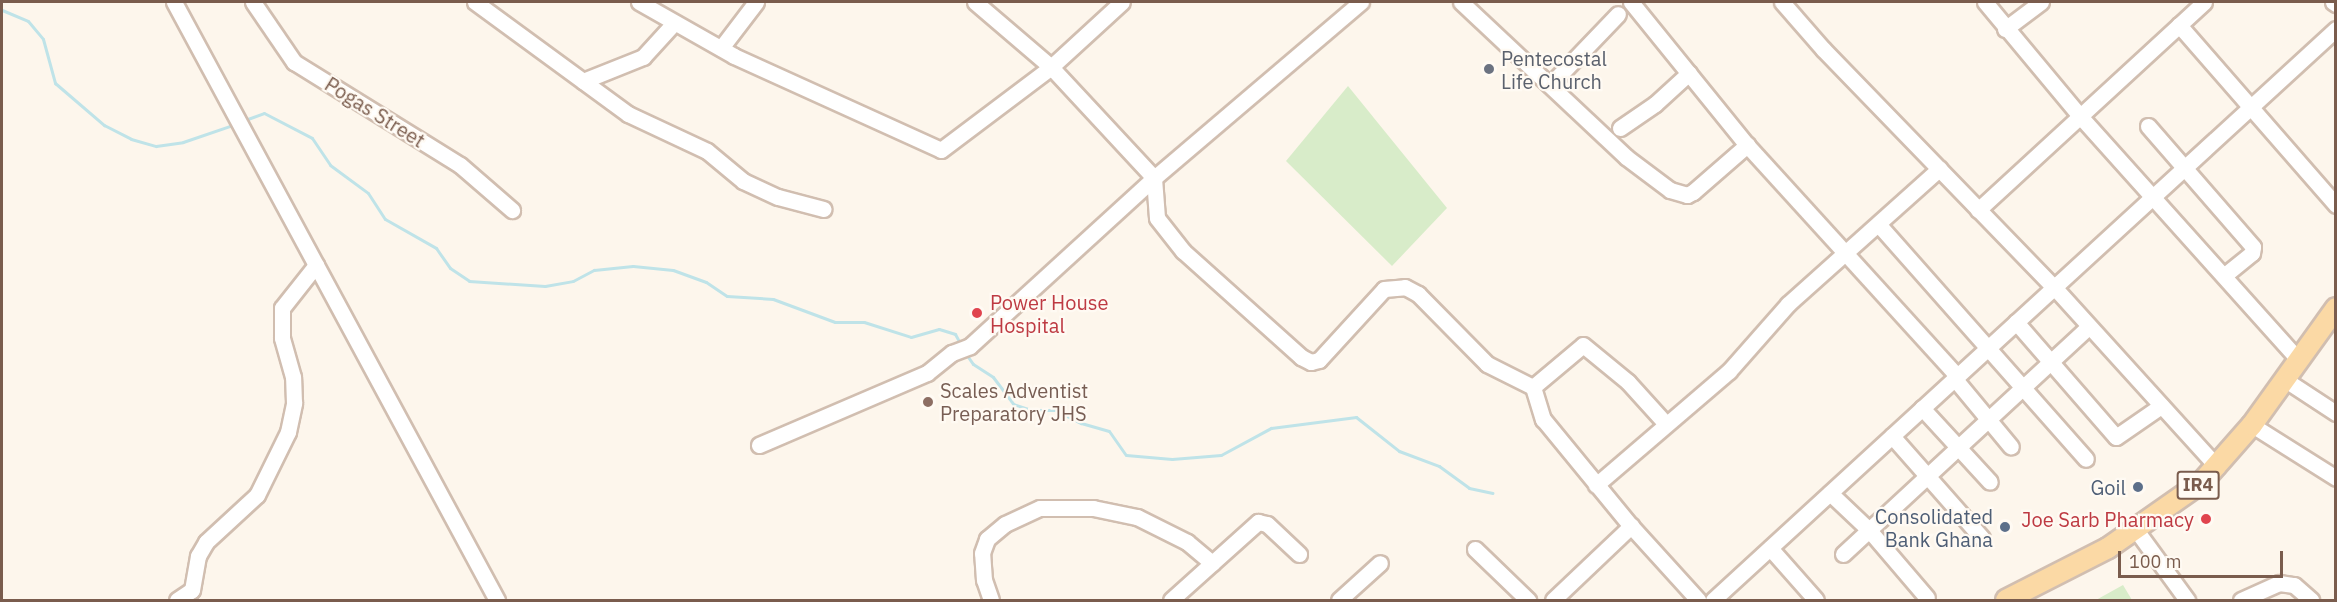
<!DOCTYPE html>
<style>
body{margin:0}
#map{position:relative;width:2337px;height:602px;overflow:hidden;background:#fdf6ec;font-family:"IBM Plex Sans",sans-serif}
div>[style]{position:absolute}
.green>*{inset:0;background:#d8ecc9}
.stream>*{height:3px;margin:-1.5px;padding:0 1.5px;transform-origin:1.5px;border-radius:1.5px;background:#bfe3e8}
.roads{filter:drop-shadow(2px 0 #d1beb0) drop-shadow(-2px 0 #d1beb0) drop-shadow(0 2px #d1beb0) drop-shadow(0 -2px #d1beb0)}
.minor>*{height:15px;margin:-7.5px;padding:0 7.5px;transform-origin:7.5px;border-radius:7.5px;background:#fff}
.major>*{height:20px;margin:-10px;padding:0 10px;transform-origin:10px;border-radius:10px;background:#fbd9a5}
.dots>*{width:16px;height:16px;translate:-50% -50%;box-sizing:border-box;border:3px solid #fffaf3;border-radius:50%}
span{translate:-50% -50%;white-space:nowrap;text-align:center;line-height:1.15;-webkit-text-stroke:4.5px #fffaf3;paint-order:stroke}
.shield-label span{padding:2px 4px;background:#fffaf3;border:2px solid;border-radius:4px;-webkit-text-stroke-width:0}
.shield-label{font-size:18px;color:#7a5c4d;font-weight:700}
.worship-label{font-size:20px;color:#5b616d}
.left{translate:0 -50%;text-align:left}
.street-label{font-size:20px;color:#7a5c4d}
.health-label{font-size:20px;color:#be3a42}
.right{translate:-100% -50%;text-align:right}
.education-label{font-size:20px;color:#785e54}
.service-label{font-size:20px;color:#4e5e75}
.frame{position:absolute;inset:0;border:3px solid #7a5c4d;pointer-events:none}
.scale{position:absolute;left:2118px;top:551px;width:165px;height:27px;box-sizing:border-box;border:3px solid #7a5c4d;border-top:0;padding-left:8px;font-size:18px;line-height:21px;white-space:nowrap;color:#7a5c4d;-webkit-text-stroke:4px #fffaf3;paint-order:stroke}
</style>
<div id="map">
<div class="green">
<i style="clip-path:polygon(1348px 86px,1447px 208px,1392px 266px,1286px 161px)"></i>
<i style="clip-path:polygon(2123px 585px,2132px 600px,2096px 600px)"></i>
</div>
<div class="stream">
<i style="left:2px;top:10px;width:28px;rotate:23deg"></i>
<i style="left:28px;top:21px;width:23px;rotate:50deg"></i>
<i style="left:43px;top:39px;width:46px;rotate:74.7deg"></i>
<i style="left:55px;top:83px;width:65px;rotate:40.6deg"></i>
<i style="left:104px;top:125px;width:30px;rotate:27deg"></i>
<i style="left:131px;top:139px;width:26px;rotate:16deg"></i>
<i style="left:156px;top:146px;width:27px;rotate:-8deg"></i>
<i style="left:183px;top:142px;width:56px;rotate:-18.8deg"></i>
<i style="left:245px;top:120px;width:20px;rotate:-20deg"></i>
<i style="left:264px;top:113px;width:54px;rotate:27.5deg"></i>
<i style="left:312px;top:138px;width:32px;rotate:56deg"></i>
<i style="left:330px;top:165px;width:47px;rotate:36.4deg"></i>
<i style="left:368px;top:193px;width:31px;rotate:57deg"></i>
<i style="left:385px;top:219px;width:59px;rotate:29.6deg"></i>
<i style="left:436px;top:248px;width:24px;rotate:55deg"></i>
<i style="left:450px;top:268px;width:23px;rotate:34deg"></i>
<i style="left:469px;top:281px;width:76px;rotate:3.8deg"></i>
<i style="left:545px;top:286px;width:28px;rotate:-10deg"></i>
<i style="left:573px;top:281px;width:24px;rotate:-28deg"></i>
<i style="left:594px;top:270px;width:39px;rotate:-6deg"></i>
<i style="left:633px;top:266px;width:40px;rotate:5.7deg"></i>
<i style="left:673px;top:270px;width:35px;rotate:20deg"></i>
<i style="left:706px;top:282px;width:25px;rotate:34deg"></i>
<i style="left:727px;top:296px;width:46px;rotate:3.7deg"></i>
<i style="left:773px;top:299px;width:66px;rotate:20.4deg"></i>
<i style="left:835px;top:322px;width:29px"></i>
<i style="left:864px;top:322px;width:49px;rotate:17.7deg"></i>
<i style="left:911px;top:337px;width:29px;rotate:-16deg"></i>
<i style="left:939px;top:329px;width:17px;rotate:17deg"></i>
<i style="left:955px;top:334px;width:13px;rotate:61deg"></i>
<i style="left:966px;top:354px;width:12px;rotate:55deg"></i>
<i style="left:973px;top:364px;width:24px;rotate:33deg"></i>
<i style="left:993px;top:377px;width:34px;rotate:53deg"></i>
<i style="left:1013px;top:404px;width:19px;rotate:18deg"></i>
<i style="left:1031px;top:410px;width:24px"></i>
<i style="left:1055px;top:410px;width:29px;rotate:27deg"></i>
<i style="left:1081px;top:423px;width:29px;rotate:16deg"></i>
<i style="left:1109px;top:431px;width:29px;rotate:55deg"></i>
<i style="left:1126px;top:455px;width:46px;rotate:5deg"></i>
<i style="left:1172px;top:459px;width:49px;rotate:-4.7deg"></i>
<i style="left:1221px;top:455px;width:57px;rotate:-28.4deg"></i>
<i style="left:1271px;top:428px;width:86px;rotate:-7.4deg"></i>
<i style="left:1356px;top:417px;width:55px;rotate:38.3deg"></i>
<i style="left:1399px;top:451px;width:43px;rotate:20.6deg"></i>
<i style="left:1439px;top:466px;width:37px;rotate:36deg"></i>
<i style="left:1469px;top:488px;width:24px;rotate:12deg"></i>
</div>
<div class="roads">
<div class="minor">
<i style="left:174px;top:2px;width:680px;rotate:61.63deg"></i>
<i style="left:253px;top:2px;width:73px;rotate:55.7deg"></i>
<i style="left:294px;top:62px;width:195px;rotate:31.8deg"></i>
<i style="left:460px;top:165px;width:69px;rotate:40.9deg"></i>
<i style="left:475px;top:2px;width:190px;rotate:36.2deg"></i>
<i style="left:628px;top:114px;width:87px;rotate:25.1deg"></i>
<i style="left:707px;top:151px;width:47px;rotate:39.8deg"></i>
<i style="left:743px;top:181px;width:38px;rotate:25deg"></i>
<i style="left:778px;top:197px;width:47px;rotate:14.9deg"></i>
<i style="left:639px;top:2px;width:109px;rotate:29.6deg"></i>
<i style="left:734px;top:56px;width:227px;rotate:24.4deg"></i>
<i style="left:941px;top:150px;width:138px;rotate:-37deg"></i>
<i style="left:1051px;top:67px;width:96px;rotate:-42.5deg"></i>
<i style="left:975px;top:2px;width:100px;rotate:40.5deg"></i>
<i style="left:1051px;top:67px;width:151px;rotate:47.1deg"></i>
<i style="left:1154px;top:178px;width:40px;rotate:85.7deg"></i>
<i style="left:1157px;top:218px;width:42px;rotate:51.8deg"></i>
<i style="left:1183px;top:251px;width:159px;rotate:41.9deg"></i>
<i style="left:1301px;top:357px;width:11px;rotate:27deg"></i>
<i style="left:1311px;top:362px;width:8px;rotate:-14deg"></i>
<i style="left:1319px;top:360px;width:96px;rotate:-47.5deg"></i>
<i style="left:1384px;top:289px;width:21px;rotate:-5deg"></i>
<i style="left:1405px;top:287px;width:15px;rotate:28deg"></i>
<i style="left:1418px;top:294px;width:98px;rotate:45.4deg"></i>
<i style="left:1487px;top:364px;width:51px;rotate:26.6deg"></i>
<i style="left:1533px;top:387px;width:34px;rotate:73deg"></i>
<i style="left:1543px;top:419px;width:139px;rotate:50.6deg"></i>
<i style="left:1631px;top:526px;width:100px;rotate:47.8deg"></i>
<i style="left:1461px;top:2px;width:226px;rotate:43.2deg"></i>
<i style="left:1626px;top:157px;width:55px;rotate:36.9deg"></i>
<i style="left:1670px;top:190px;width:18px;rotate:16deg"></i>
<i style="left:1687px;top:195px;width:7px;rotate:-27deg"></i>
<i style="left:1693px;top:192px;width:72px;rotate:-41deg"></i>
<i style="left:1631px;top:2px;width:184px;rotate:51deg"></i>
<i style="left:1747px;top:145px;width:311px;rotate:47.7deg"></i>
<i style="left:1782px;top:2px;width:62px;rotate:48.9deg"></i>
<i style="left:1823px;top:49px;width:332px;rotate:45.9deg"></i>
<i style="left:2054px;top:287px;width:243px;rotate:47.8deg"></i>
<i style="left:1985px;top:2px;width:147px;rotate:50.2deg"></i>
<i style="left:2079px;top:115px;width:328px;rotate:48.1deg"></i>
<i style="left:2333px;top:2px;width:4px;rotate:34deg"></i>
<i style="left:2179px;top:25px;width:239px;rotate:48.9deg"></i>
<i style="left:2005px;top:29px;width:45px;rotate:-36.9deg"></i>
<i style="left:721px;top:48px;width:58px;rotate:-52.7deg"></i>
<i style="left:583px;top:81px;width:65px;rotate:-21.8deg"></i>
<i style="left:643px;top:57px;width:46px;rotate:-47.6deg"></i>
<i style="left:1550px;top:85px;width:98px;rotate:-46.2deg"></i>
<i style="left:2148px;top:126px;width:160px;rotate:49deg"></i>
<i style="left:2253px;top:247px;width:6px;rotate:99deg"></i>
<i style="left:2252px;top:253px;width:36px;rotate:141deg"></i>
<i style="left:1620px;top:128px;width:42px;rotate:-34.4deg"></i>
<i style="left:1655px;top:104px;width:46px;rotate:-42.4deg"></i>
<i style="left:1978px;top:210px;width:307px;rotate:-42.6deg"></i>
<i style="left:1879px;top:225px;width:312px;rotate:48.5deg"></i>
<i style="left:2016px;top:322px;width:152px;rotate:49deg"></i>
<i style="left:2116px;top:437px;width:55px;rotate:-34.6deg"></i>
<i style="left:1954px;top:378px;width:89px;rotate:50.4deg"></i>
<i style="left:2284px;top:379px;width:62px;rotate:33.2deg"></i>
<i style="left:1533px;top:387px;width:65px;rotate:-40deg"></i>
<i style="left:1583px;top:345px;width:58px;rotate:39.4deg"></i>
<i style="left:1628px;top:382px;width:55px;rotate:47.9deg"></i>
<i style="left:1922px;top:408px;width:100px;rotate:47.4deg"></i>
<i style="left:2252px;top:425px;width:99px;rotate:32.2deg"></i>
<i style="left:1892px;top:436px;width:136px;rotate:48.6deg"></i>
<i style="left:759px;top:445px;width:183px;rotate:-23.2deg"></i>
<i style="left:927px;top:373px;width:32px;rotate:-39deg"></i>
<i style="left:952px;top:353px;width:19px;rotate:-21deg"></i>
<i style="left:970px;top:346px;width:249px;rotate:-42.4deg"></i>
<i style="left:1154px;top:178px;width:272px;rotate:-40.4deg"></i>
<i style="left:1596px;top:485px;width:175px;rotate:-40.6deg"></i>
<i style="left:1729px;top:371px;width:89px;rotate:-48.6deg"></i>
<i style="left:1788px;top:304px;width:203px;rotate:-41.8deg"></i>
<i style="left:1830px;top:493px;width:54px;rotate:43.5deg"></i>
<i style="left:1869px;top:530px;width:89px;rotate:49.5deg"></i>
<i style="left:2136px;top:530px;width:87px;rotate:53.9deg"></i>
<i style="left:1770px;top:548px;width:69px;rotate:48.5deg"></i>
<i style="left:1475px;top:549px;width:74px;rotate:43.9deg"></i>
<i style="left:1843px;top:554px;width:335px;rotate:-42.8deg"></i>
<i style="left:177px;top:600px;width:18px;rotate:-34deg"></i>
<i style="left:192px;top:590px;width:35px;rotate:-80deg"></i>
<i style="left:198px;top:556px;width:16px;rotate:-60deg"></i>
<i style="left:206px;top:542px;width:69px;rotate:-42.7deg"></i>
<i style="left:257px;top:495px;width:70px;rotate:-63.8deg"></i>
<i style="left:288px;top:432px;width:30px;rotate:-78deg"></i>
<i style="left:294px;top:403px;width:26px;rotate:-92deg"></i>
<i style="left:293px;top:377px;width:41px;rotate:-105.8deg"></i>
<i style="left:282px;top:338px;width:30px;rotate:-90deg"></i>
<i style="left:282px;top:308px;width:55px;rotate:-51.7deg"></i>
<i style="left:991px;top:600px;width:21px;rotate:-109deg"></i>
<i style="left:984px;top:580px;width:27px;rotate:-94deg"></i>
<i style="left:982px;top:553px;width:15px;rotate:-70deg"></i>
<i style="left:987px;top:539px;width:23px;rotate:-40deg"></i>
<i style="left:1005px;top:524px;width:38px;rotate:-25deg"></i>
<i style="left:1040px;top:508px;width:53px"></i>
<i style="left:1093px;top:508px;width:45px;rotate:11.6deg"></i>
<i style="left:1137px;top:517px;width:56px;rotate:26.6deg"></i>
<i style="left:1187px;top:542px;width:33px;rotate:40deg"></i>
<i style="left:1171px;top:600px;width:117px;rotate:-41.9deg"></i>
<i style="left:1258px;top:522px;width:9px;rotate:13deg"></i>
<i style="left:1267px;top:524px;width:44px;rotate:43.2deg"></i>
<i style="left:1339px;top:600px;width:55px;rotate:-42.1deg"></i>
<i style="left:1553px;top:600px;width:108px;rotate:-43.5deg"></i>
<i style="left:1713px;top:600px;width:845px;rotate:-42.51deg"></i>
<i style="left:2241px;top:600px;width:42px;rotate:-24.1deg"></i>
<i style="left:2279px;top:583px;width:15px;rotate:8deg"></i>
<i style="left:2294px;top:585px;width:23px;rotate:41deg"></i>
</div>
<div class="major">
<i style="left:2006px;top:600px;width:114px;rotate:-27deg"></i>
<i style="left:2108px;top:548px;width:113px;rotate:-35deg"></i>
<i style="left:2201px;top:483px;width:77px;rotate:-48.7deg"></i>
<i style="left:2252px;top:425px;width:144px;rotate:-54.3deg"></i>
</div>
</div>
<div class="dots">
<i style="left:1489px;top:69px;background:#6b7280"></i>
<i style="left:977px;top:313px;background:#e0444e"></i>
<i style="left:928px;top:402px;background:#8d6e63"></i>
<i style="left:2138px;top:487px;background:#5c6f8a"></i>
<i style="left:2206px;top:519px;background:#e0444e"></i>
<i style="left:2005px;top:527px;background:#5c6f8a"></i>
</div>
<div class="shield-label">
<span style="left:2198px;top:485px">IR4</span>
</div>
<div class="worship-label">
<span class="left" style="left:1501px;top:70px">Pentecostal<br>Life Church</span>
</div>
<div class="street-label">
<span style="left:375px;top:112px;rotate:32deg">Pogas Street</span>
</div>
<div class="health-label">
<span class="left" style="left:990px;top:314px">Power House<br>Hospital</span>
<span class="right" style="left:2194px;top:519px">Joe Sarb Pharmacy</span>
</div>
<div class="education-label">
<span class="left" style="left:940px;top:402px">Scales Adventist<br>Preparatory JHS</span>
</div>
<div class="service-label">
<span class="right" style="left:2126px;top:487px">Goil</span>
<span class="right" style="left:1993px;top:528px">Consolidated<br>Bank Ghana</span>
</div>
<div class="frame"></div>
<div class="scale">100 m</div>
</div>
